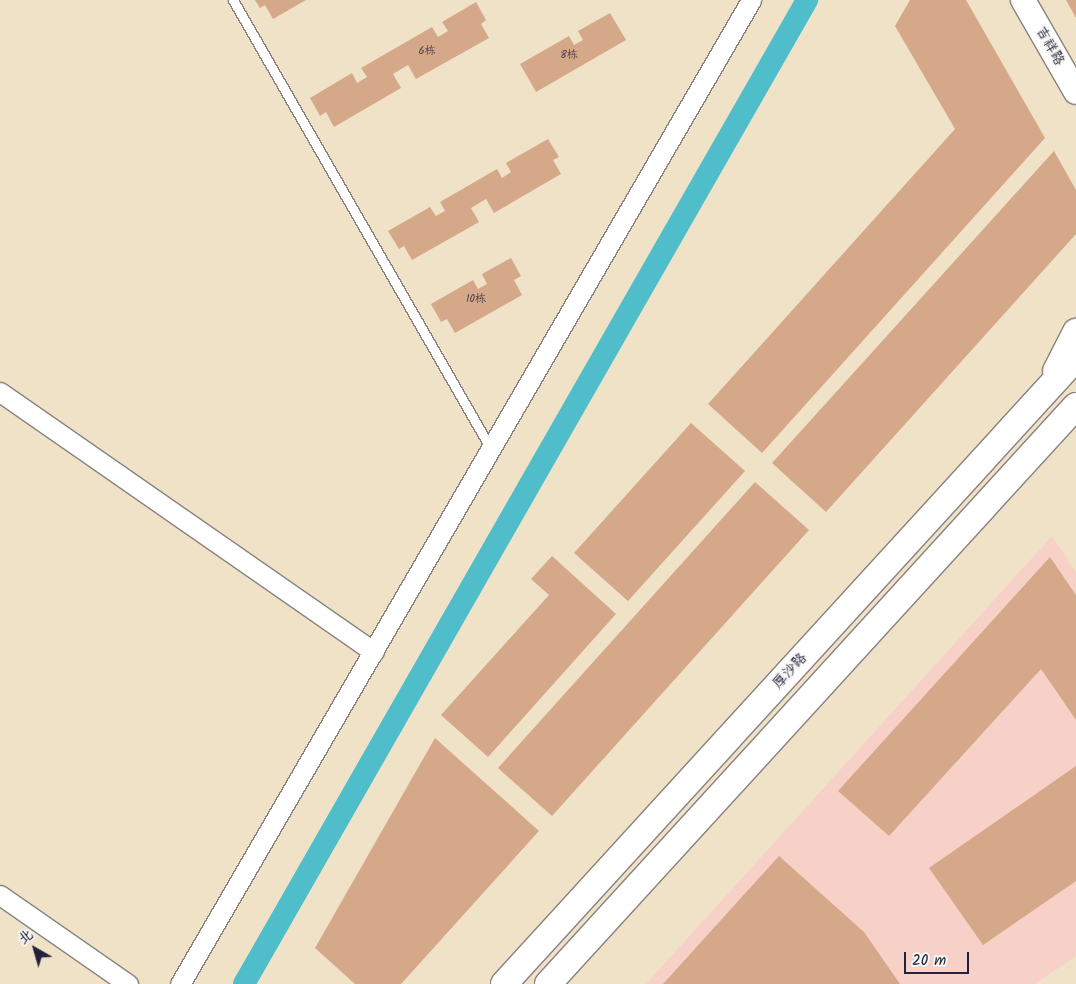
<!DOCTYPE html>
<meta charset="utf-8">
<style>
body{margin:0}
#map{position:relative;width:1076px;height:984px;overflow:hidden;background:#f0e2c7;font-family:Kalam,"LXGW WenKai TC",sans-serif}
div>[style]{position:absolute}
.built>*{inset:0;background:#f7d1c7}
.canal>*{height:22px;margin:-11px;padding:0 11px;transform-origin:11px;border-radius:11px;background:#50bdcb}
.building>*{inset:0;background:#d5a889}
.roads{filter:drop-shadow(1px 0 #898281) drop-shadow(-1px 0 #898281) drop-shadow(0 1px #898281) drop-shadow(0 -1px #898281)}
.service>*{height:9px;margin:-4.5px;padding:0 4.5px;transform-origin:4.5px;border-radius:4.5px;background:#fff}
.minor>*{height:19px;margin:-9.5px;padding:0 9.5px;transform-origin:9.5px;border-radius:9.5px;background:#fff}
.tertiary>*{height:24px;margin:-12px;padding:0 12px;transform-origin:12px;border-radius:12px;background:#fff}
.secondary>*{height:26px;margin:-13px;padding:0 13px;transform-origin:13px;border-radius:13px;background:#fff}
span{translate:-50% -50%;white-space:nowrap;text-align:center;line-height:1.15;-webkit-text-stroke:4px #f6f6f2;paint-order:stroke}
.number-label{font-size:11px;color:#4f444e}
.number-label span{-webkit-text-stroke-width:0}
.street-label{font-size:14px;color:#22223b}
.north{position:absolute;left:10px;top:924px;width:50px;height:50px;-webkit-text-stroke:4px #f6f6f2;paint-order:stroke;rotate:322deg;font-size:14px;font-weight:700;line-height:20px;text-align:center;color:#22223b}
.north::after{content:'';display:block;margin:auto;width:18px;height:22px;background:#22223b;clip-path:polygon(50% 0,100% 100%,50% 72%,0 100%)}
.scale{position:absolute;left:904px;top:952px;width:65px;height:22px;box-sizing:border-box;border:2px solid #22223b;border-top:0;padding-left:6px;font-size:15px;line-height:18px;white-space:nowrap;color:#22223b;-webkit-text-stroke:4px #f6f6f2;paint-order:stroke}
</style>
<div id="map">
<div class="built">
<i style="clip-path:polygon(1052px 536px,1076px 572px,1076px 956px,1035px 984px,646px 984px)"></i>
</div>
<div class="canal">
<i style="left:244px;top:984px;width:1134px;rotate:-60.22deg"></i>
</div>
<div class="building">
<i style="clip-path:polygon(255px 0,306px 0,273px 19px,265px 5px,260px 8px)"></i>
<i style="clip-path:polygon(910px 0,966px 0,1045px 138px,762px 453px,708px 404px,955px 129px,895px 26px)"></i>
<i style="clip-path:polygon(1066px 0,1076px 0,1076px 18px)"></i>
<i style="clip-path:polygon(476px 2px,486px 20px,481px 24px,489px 38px,416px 79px,408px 65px,393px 74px,401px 88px,334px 127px,326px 112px,320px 116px,310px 98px,352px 73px,357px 83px,367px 77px,361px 68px,432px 27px,438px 37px,448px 31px,442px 22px)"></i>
<i style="clip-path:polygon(610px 13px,626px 40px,536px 92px,520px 64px,569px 36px,574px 45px,583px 40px,578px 31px)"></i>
<i style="clip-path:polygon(548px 139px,559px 157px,553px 160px,561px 174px,494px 213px,486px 199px,471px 208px,479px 222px,412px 260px,404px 246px,399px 249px,388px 231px,430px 207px,436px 216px,445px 211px,440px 202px,497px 169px,502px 178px,511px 172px,506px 163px)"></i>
<i style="clip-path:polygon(1054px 151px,1076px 190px,1076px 234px,826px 512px,772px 463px)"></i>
<i style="clip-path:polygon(511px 258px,521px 276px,514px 280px,522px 295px,455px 333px,447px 319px,441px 322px,431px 304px,473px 280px,478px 289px,487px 284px,482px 274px)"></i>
<i style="clip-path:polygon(691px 423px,745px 471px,628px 601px,574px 553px)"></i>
<i style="clip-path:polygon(755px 482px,809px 530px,552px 816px,498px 768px)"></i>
<i style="clip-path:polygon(552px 556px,616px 614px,488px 757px,441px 715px,549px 595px,531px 579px)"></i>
<i style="clip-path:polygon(1050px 557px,1076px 595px,1076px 720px,1041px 669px,889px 836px,838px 791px)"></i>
<i style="clip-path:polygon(435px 738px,539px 831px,401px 984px,355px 984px,315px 948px)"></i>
<i style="clip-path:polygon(1076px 766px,1076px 881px,983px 945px,929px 868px)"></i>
<i style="clip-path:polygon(779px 856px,864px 932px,900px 984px,663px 984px)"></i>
</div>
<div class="roads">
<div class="service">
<i style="left:233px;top:0;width:518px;rotate:60.12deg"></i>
</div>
<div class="minor">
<i style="left:0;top:392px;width:455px;rotate:34.8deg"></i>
<i style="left:0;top:895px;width:156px;rotate:34.8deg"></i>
<i style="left:180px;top:984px;width:1138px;rotate:-59.87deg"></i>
</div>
<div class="tertiary">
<i style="left:1023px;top:0;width:106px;rotate:60.1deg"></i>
</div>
<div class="secondary">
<i style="left:1056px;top:371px;width:44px;rotate:-62.9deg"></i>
<i style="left:504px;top:984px;width:848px;rotate:-47.58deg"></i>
<i style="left:548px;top:984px;width:783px;rotate:-47.59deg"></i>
</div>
</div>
<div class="number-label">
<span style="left:427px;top:51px">6栋</span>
<span style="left:569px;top:55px">8栋</span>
<span style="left:476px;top:299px">10栋</span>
</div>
<div class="street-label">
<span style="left:1050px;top:46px;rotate:60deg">吉祥路</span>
<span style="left:790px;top:671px;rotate:-48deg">厚沙路</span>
</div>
<div class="north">北</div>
<div class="scale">20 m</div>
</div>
